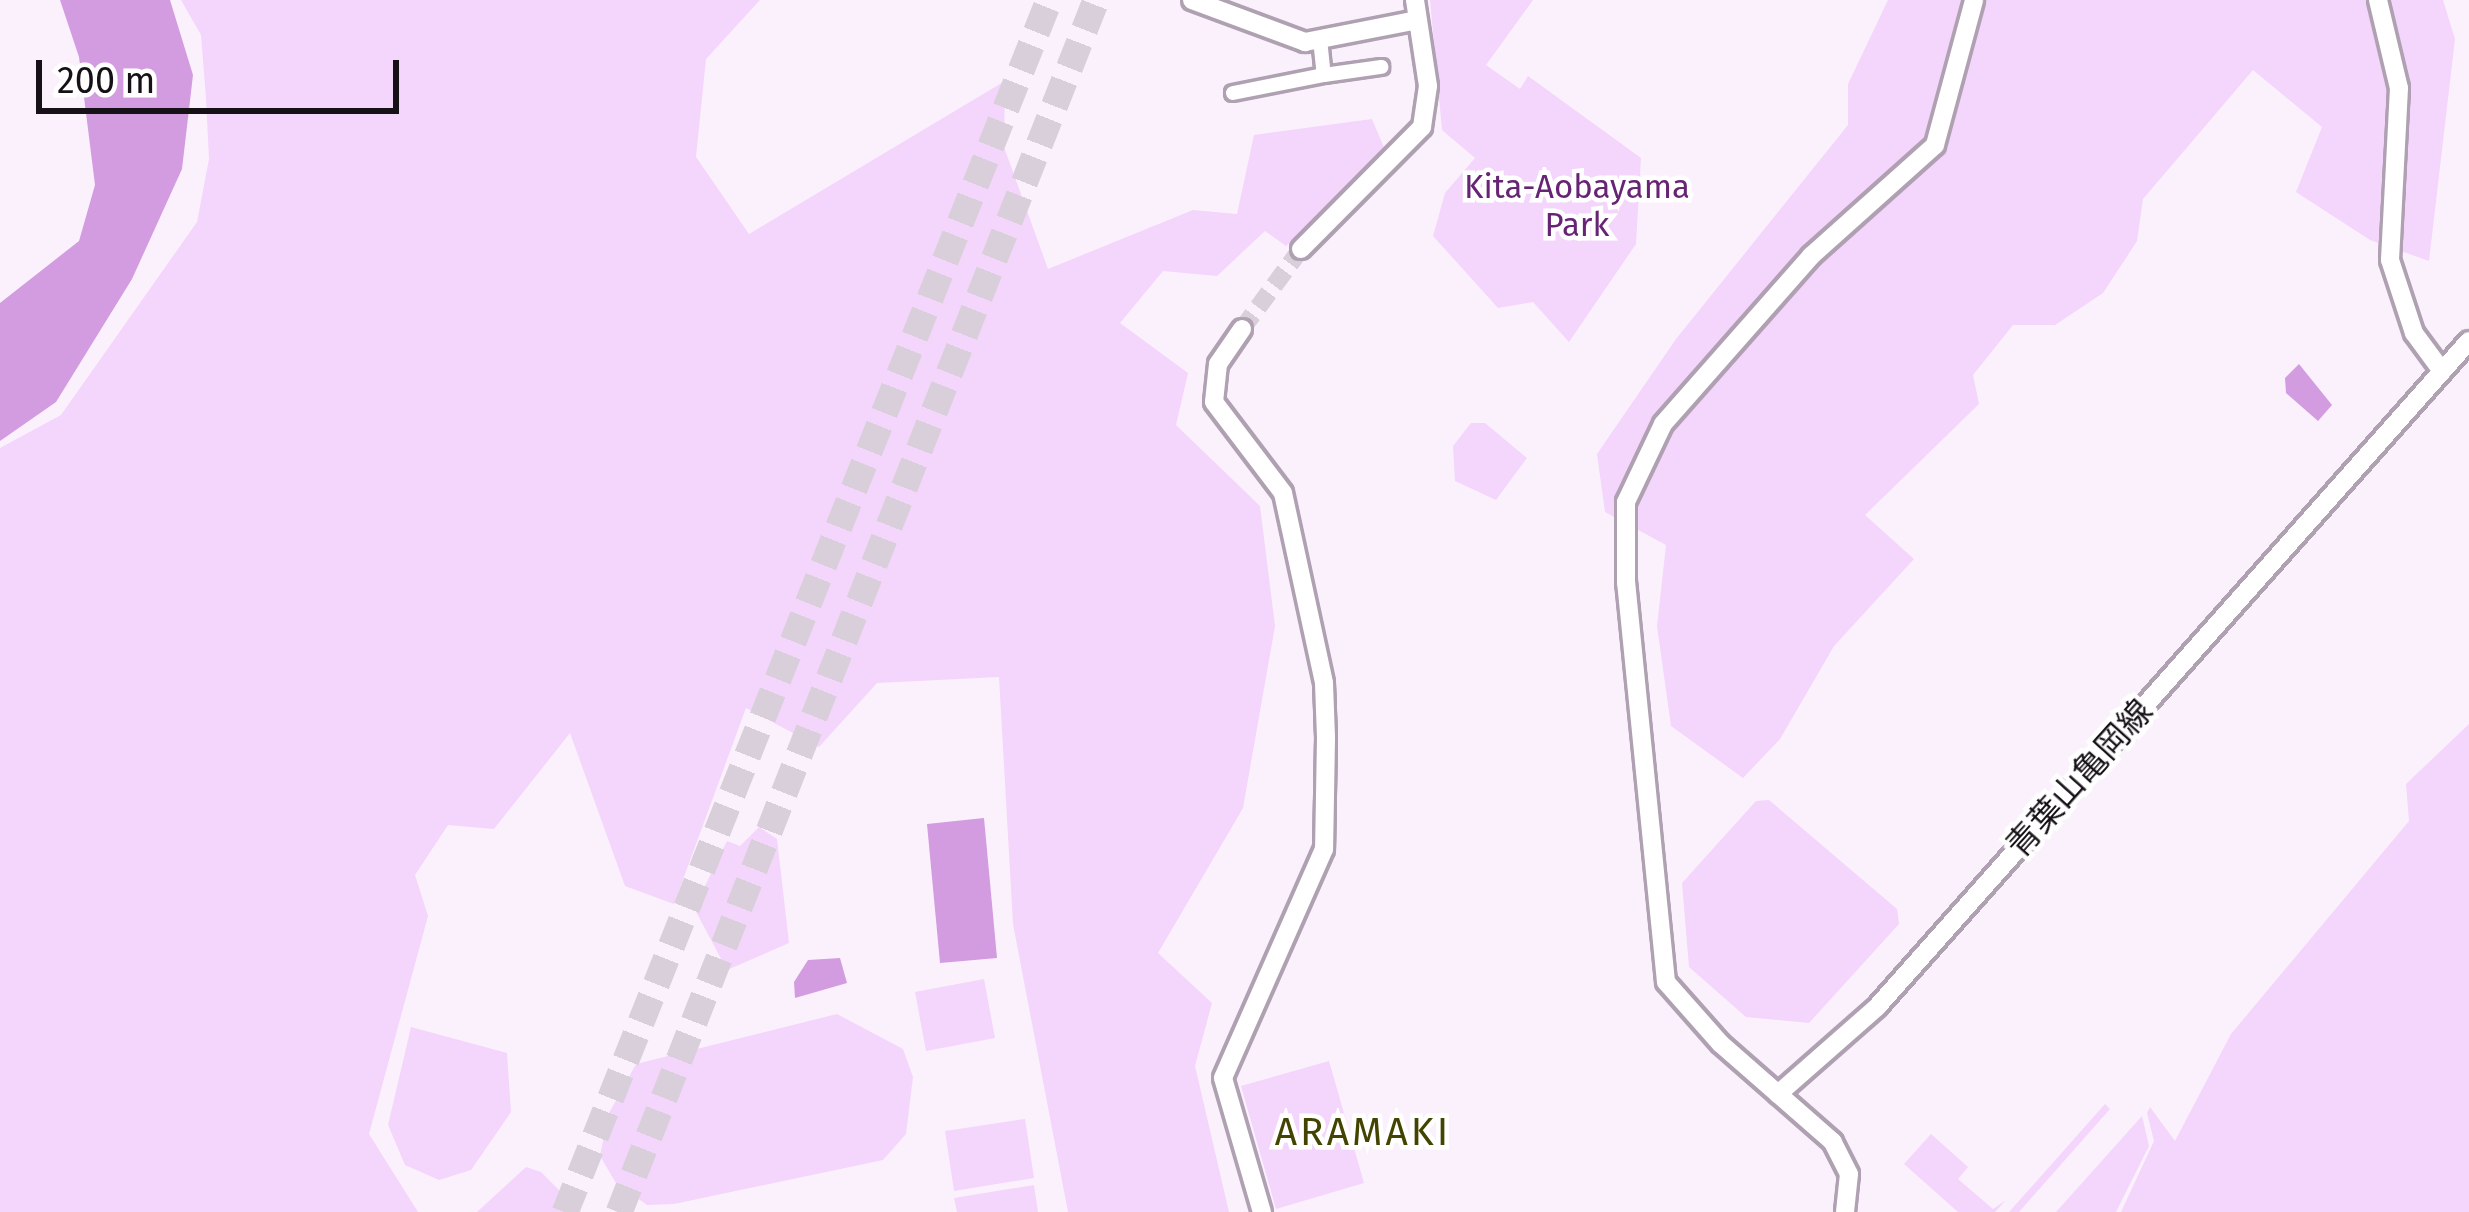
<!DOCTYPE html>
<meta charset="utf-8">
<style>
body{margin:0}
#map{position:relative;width:2469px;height:1212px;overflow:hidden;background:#fbf1fd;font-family:"Fira Sans","Noto Sans JP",sans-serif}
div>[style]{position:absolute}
.green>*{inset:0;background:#f4d5fb}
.water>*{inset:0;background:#d39be0}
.tertiary-tunnel>*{height:18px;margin-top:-9px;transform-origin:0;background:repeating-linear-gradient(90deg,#d9cfda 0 18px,transparent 0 27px)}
.motorway-tunnel>*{height:27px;margin-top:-13.5px;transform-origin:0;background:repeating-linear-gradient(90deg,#d9cfda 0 27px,transparent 0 41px)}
.roads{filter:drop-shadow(3px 0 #afa0b2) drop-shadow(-3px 0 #afa0b2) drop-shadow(0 3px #afa0b2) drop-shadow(0 -3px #afa0b2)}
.minor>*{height:14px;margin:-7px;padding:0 7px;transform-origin:7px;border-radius:7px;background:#fff}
.tertiary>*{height:18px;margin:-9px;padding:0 9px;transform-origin:9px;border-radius:9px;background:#fff}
span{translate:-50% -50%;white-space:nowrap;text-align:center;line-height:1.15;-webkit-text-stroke:9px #fff;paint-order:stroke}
.park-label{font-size:33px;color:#672475}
.street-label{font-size:33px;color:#161117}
.quarter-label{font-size:39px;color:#434402;letter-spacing:3px}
.scale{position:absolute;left:36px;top:60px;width:363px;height:54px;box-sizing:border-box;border:6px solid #161117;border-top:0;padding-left:15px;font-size:36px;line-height:42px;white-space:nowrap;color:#161117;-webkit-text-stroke:9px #fff;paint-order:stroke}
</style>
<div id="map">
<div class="green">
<i style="clip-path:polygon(181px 0,760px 0,706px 59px,696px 157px,749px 234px,1005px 81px,1004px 147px,1048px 269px,1193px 210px,1237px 214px,1254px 135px,1372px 119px,1385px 150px,1286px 246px,1265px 231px,1217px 276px,1163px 271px,1120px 323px,1188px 373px,1176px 425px,1260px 506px,1275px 626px,1243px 808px,1158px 953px,1212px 1003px,1195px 1066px,1229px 1212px,1068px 1212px,1013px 924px,999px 677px,877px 683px,819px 747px,746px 708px,674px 904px,625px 886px,570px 733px,494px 829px,448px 825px,415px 875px,428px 916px,369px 1134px,418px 1212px,0 1212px,0 448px,61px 415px,197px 222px,209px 159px,206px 98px,201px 35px)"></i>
<i style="clip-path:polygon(1430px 0,1533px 0,1486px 65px,1520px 89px,1528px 76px,1641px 158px,1636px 244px,1569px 342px,1533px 302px,1498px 308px,1433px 236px,1445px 193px,1475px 158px,1442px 130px)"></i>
<i style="clip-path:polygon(1888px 0,2443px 0,2455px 39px,2429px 261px,2370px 240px,2296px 192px,2322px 127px,2253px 70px,2143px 199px,2137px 241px,2103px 293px,2055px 325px,2013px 325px,1973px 375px,1979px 404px,1865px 515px,1914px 559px,1834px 646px,1780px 739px,1743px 778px,1671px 726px,1657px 626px,1666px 545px,1605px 512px,1597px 454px,1676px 339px,1848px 125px,1848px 84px)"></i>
<i style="clip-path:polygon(1471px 423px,1485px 423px,1527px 458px,1496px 500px,1455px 481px,1453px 446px)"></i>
<i style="clip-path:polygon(2469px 724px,2469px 1212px,2121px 1212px,2154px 1141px,2147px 1113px,2150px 1107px,2175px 1141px,2231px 1034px,2409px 821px,2406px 784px)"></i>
<i style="clip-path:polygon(1769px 800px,1897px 909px,1899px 924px,1809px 1023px,1746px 1017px,1689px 967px,1682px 883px,1756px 801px)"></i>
<i style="clip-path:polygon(759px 827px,777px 839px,789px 943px,727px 970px,694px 908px,727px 841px,740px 846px)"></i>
<i style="clip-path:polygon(984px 979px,995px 1038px,926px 1051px,915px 992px)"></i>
<i style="clip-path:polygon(837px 1014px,903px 1049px,913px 1077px,906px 1134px,883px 1160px,674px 1204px,647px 1205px,616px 1183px,600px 1156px,608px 1115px,636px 1064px)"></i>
<i style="clip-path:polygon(411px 1027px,507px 1053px,511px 1112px,471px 1170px,439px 1180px,405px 1165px,388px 1125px)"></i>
<i style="clip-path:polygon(1329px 1061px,1364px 1183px,1276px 1209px,1241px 1086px)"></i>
<i style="clip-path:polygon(2105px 1104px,2110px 1109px,2019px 1212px,2009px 1212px)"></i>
<i style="clip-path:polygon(2142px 1116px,2149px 1146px,2116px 1212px,2056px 1212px)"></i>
<i style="clip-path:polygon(1025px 1119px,1034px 1178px,954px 1191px,945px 1131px)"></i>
<i style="clip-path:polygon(1931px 1134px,1968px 1167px,1958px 1179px,1993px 1209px,2006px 1200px,1995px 1212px,1958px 1212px,1904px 1164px)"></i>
<i style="clip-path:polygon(526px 1167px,541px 1172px,581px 1212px,477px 1212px)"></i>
<i style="clip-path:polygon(1034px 1185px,1038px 1212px,957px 1212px,954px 1198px)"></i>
</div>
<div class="water">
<i style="clip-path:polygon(60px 0,170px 0,193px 75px,182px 169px,132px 279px,56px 402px,0 441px,0 303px,79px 241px,95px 185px,79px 57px)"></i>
<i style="clip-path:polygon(2299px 364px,2332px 405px,2318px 421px,2286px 393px,2285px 378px)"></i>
<i style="clip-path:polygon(984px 818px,997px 958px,940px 963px,927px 824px)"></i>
<i style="clip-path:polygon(840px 958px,847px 983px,795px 998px,794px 982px,808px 960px)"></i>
</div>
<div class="tertiary-tunnel">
<i style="left:1242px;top:329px;width:99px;rotate:-53.6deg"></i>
</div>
<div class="motorway-tunnel">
<i style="left:565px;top:1212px;width:1305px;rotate:-68.23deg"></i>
<i style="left:619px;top:1212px;width:1302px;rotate:-68.52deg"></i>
</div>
<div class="roads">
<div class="minor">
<i style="left:1320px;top:39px;width:36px;rotate:84deg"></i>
<i style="left:1324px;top:75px;width:58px;rotate:-8deg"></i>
<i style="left:1233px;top:93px;width:93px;rotate:-11.2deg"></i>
</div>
<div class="tertiary">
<i style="left:1192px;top:0;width:121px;rotate:20.4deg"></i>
<i style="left:1305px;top:42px;width:114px;rotate:-11.1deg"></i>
<i style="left:2378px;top:0;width:90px;rotate:76.6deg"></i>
<i style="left:2399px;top:88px;width:172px;rotate:93deg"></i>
<i style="left:2390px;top:260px;width:77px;rotate:71.8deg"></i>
<i style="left:2414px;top:333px;width:47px;rotate:53.6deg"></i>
<i style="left:1301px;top:249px;width:172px;rotate:-45.2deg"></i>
<i style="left:1422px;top:127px;width:41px;rotate:-81.7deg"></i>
<i style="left:1428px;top:86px;width:87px;rotate:-98.6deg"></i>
<i style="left:1242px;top:329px;width:42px;rotate:124.4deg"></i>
<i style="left:1218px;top:364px;width:38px;rotate:96deg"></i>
<i style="left:1214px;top:402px;width:114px;rotate:52.8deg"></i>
<i style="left:1283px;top:493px;width:194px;rotate:77.8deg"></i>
<i style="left:1324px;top:683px;width:55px;rotate:87.9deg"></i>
<i style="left:1326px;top:738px;width:111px;rotate:91deg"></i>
<i style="left:1324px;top:849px;width:250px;rotate:113.8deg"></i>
<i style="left:1223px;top:1078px;width:140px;rotate:73.8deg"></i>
<i style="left:1778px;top:1094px;width:132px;rotate:-41.3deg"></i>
<i style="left:1877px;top:1007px;width:891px;rotate:-48.37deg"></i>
<i style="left:1845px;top:1212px;width:38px;rotate:-84deg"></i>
<i style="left:1849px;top:1174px;width:36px;rotate:-117deg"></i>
<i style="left:1833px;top:1142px;width:150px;rotate:-138.8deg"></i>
<i style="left:1720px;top:1043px;width:81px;rotate:-131.5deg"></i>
<i style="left:1666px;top:982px;width:401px;rotate:-95.7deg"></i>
<i style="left:1626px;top:583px;width:81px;rotate:-90deg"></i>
<i style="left:1626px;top:502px;width:86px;rotate:-64.6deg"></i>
<i style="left:1663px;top:424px;width:224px;rotate:-48.6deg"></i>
<i style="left:1811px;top:256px;width:166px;rotate:-41.8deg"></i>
<i style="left:1935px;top:145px;width:150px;rotate:-74.9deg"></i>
</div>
</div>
<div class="park-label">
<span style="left:1577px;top:207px">Kita-Aobayama<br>Park</span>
</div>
<div class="street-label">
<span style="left:2080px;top:779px;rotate:-48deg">青葉山亀岡線</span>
</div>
<div class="quarter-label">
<span style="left:1363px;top:1132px">ARAMAKI</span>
</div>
<div class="scale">200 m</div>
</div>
